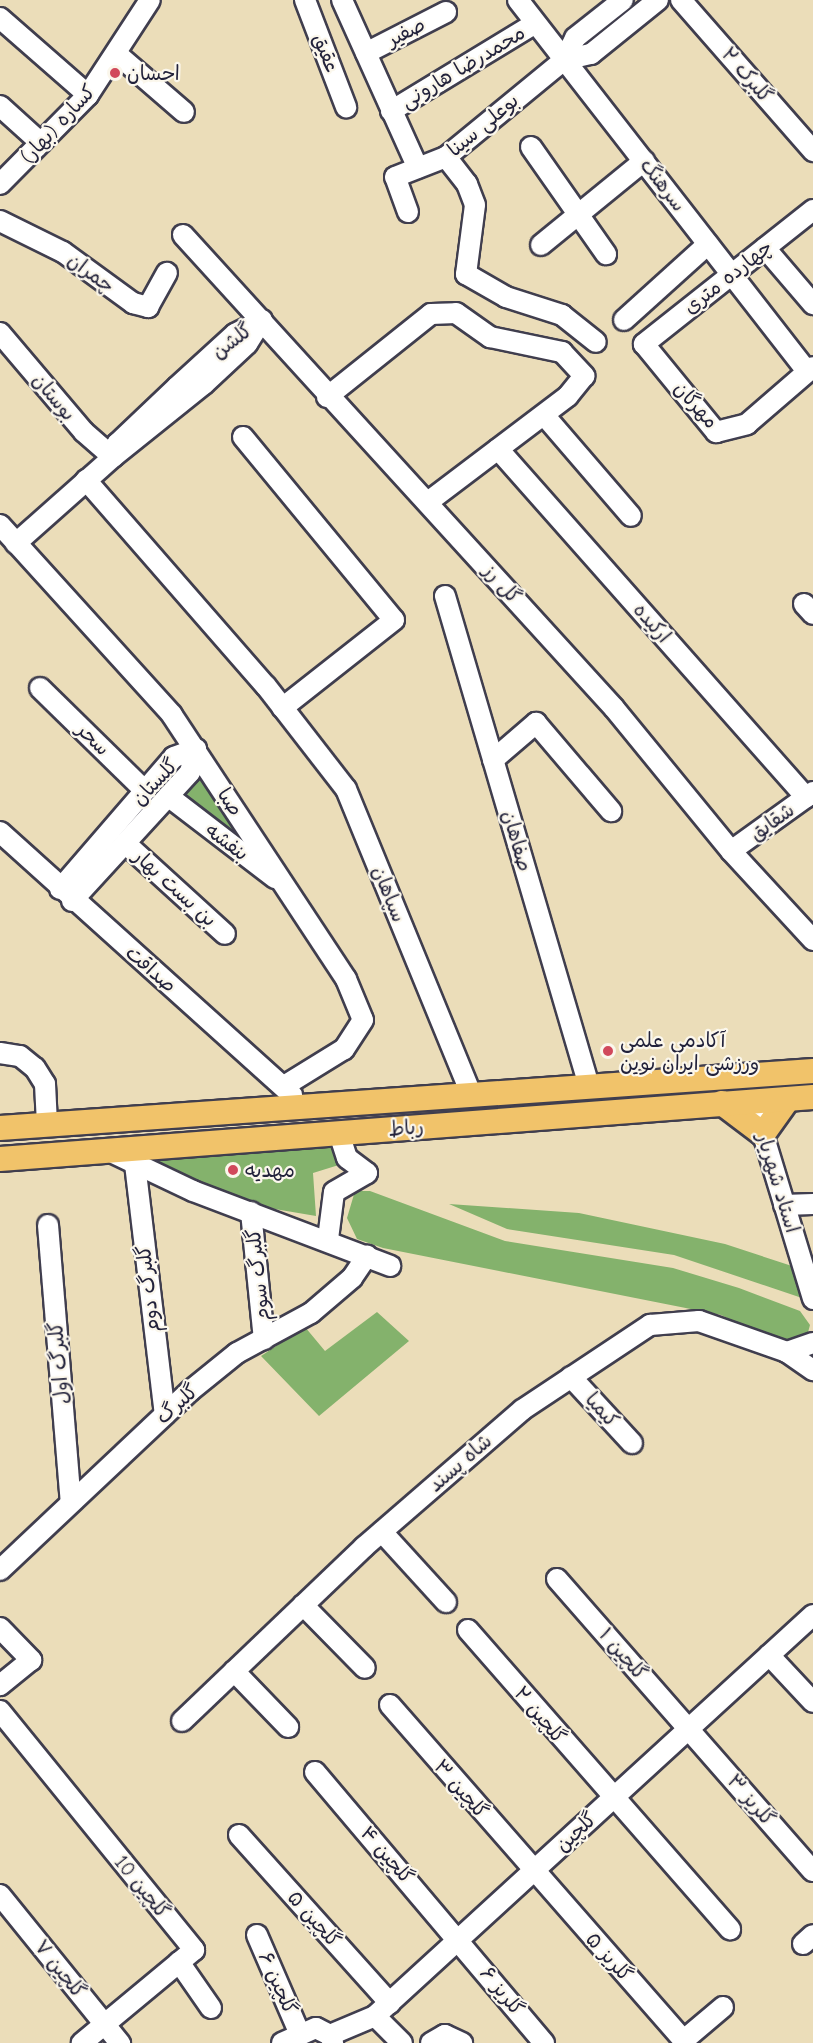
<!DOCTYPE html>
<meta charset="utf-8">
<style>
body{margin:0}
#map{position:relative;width:813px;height:2043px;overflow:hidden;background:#ebddb9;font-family:"Comic Neue","Playpen Sans Arabic",sans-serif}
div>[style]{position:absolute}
.forest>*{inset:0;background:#84b26c}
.roads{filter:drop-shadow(2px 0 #403e4e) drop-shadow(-2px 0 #403e4e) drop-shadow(0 2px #403e4e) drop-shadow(0 -2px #403e4e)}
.minor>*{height:20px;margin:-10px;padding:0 10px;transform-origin:10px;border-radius:10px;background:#fff}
.major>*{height:24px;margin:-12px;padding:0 12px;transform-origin:12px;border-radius:12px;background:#f1c36a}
.dots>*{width:16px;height:16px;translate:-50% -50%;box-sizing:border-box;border:3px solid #fbf7ec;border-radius:50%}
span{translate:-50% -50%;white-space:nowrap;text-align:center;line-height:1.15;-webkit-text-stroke:4.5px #fbf7ec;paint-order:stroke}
.street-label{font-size:20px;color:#22223b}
.poi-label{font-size:20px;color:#22223b}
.left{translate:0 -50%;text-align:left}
</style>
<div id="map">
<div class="forest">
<i style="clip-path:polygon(199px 773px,265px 870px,178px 796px)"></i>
<i style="clip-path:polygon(333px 1143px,342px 1164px,313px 1173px,316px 1216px,263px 1207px,146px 1159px)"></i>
<i style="clip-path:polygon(355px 1191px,370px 1191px,505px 1241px,673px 1268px,739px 1288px,800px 1311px,810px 1325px,806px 1340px,777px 1342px,721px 1315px,383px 1248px,357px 1239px,347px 1218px)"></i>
<i style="clip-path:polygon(449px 1204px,579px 1213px,725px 1244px,795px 1267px,805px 1299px,674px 1255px,507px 1229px)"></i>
<i style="clip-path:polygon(377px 1312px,409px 1341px,319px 1416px,261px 1356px,305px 1327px,325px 1351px)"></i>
</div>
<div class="roads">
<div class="minor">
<i style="left:305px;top:0;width:115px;rotate:69deg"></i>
<i style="left:342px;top:0;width:184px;rotate:65.7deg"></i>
<i style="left:518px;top:0;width:470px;rotate:52.1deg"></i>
<i style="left:681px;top:0;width:201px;rotate:48.8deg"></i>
<i style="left:0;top:18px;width:117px;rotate:41.2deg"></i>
<i style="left:366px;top:53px;width:90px;rotate:-27.1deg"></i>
<i style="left:118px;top:55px;width:87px;rotate:40.8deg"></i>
<i style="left:564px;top:60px;width:28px;rotate:-13deg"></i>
<i style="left:591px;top:54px;width:86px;rotate:-38.9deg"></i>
<i style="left:0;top:106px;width:55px;rotate:42.1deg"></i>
<i style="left:391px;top:111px;width:167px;rotate:-31.3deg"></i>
<i style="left:531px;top:147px;width:131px;rotate:55deg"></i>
<i style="left:446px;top:157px;width:34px;rotate:52deg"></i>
<i style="left:467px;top:184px;width:22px;rotate:69deg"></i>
<i style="left:475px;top:205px;width:70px;rotate:97.4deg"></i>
<i style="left:466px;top:274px;width:46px;rotate:29.9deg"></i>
<i style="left:506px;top:297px;width:59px;rotate:17.8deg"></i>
<i style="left:562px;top:315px;width:43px;rotate:38.5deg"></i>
<i style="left:0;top:184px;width:125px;rotate:-45.3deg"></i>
<i style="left:88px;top:95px;width:113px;rotate:-56.9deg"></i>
<i style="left:813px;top:210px;width:216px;rotate:141.6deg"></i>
<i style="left:644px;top:344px;width:114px;rotate:50.7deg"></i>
<i style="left:716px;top:432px;width:32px;rotate:-14deg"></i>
<i style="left:747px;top:424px;width:87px;rotate:-40.8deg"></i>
<i style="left:408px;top:212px;width:37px;rotate:-110deg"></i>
<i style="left:395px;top:177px;width:55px;rotate:-21.4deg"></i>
<i style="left:446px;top:157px;width:153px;rotate:-39.4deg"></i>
<i style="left:564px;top:60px;width:25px;rotate:-63deg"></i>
<i style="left:575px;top:38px;width:61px;rotate:-38.4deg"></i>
<i style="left:0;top:221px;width:70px;rotate:26.2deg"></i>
<i style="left:63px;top:252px;width:87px;rotate:36.1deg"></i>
<i style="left:133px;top:303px;width:16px;rotate:15deg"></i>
<i style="left:148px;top:307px;width:39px;rotate:-61deg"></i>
<i style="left:183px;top:235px;width:640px;rotate:47.66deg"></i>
<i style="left:614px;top:708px;width:185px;rotate:50.7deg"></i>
<i style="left:731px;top:851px;width:121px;rotate:47.3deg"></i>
<i style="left:541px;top:245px;width:133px;rotate:-39.2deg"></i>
<i style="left:765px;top:248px;width:74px;rotate:49.4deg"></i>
<i style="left:262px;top:320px;width:28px;rotate:122deg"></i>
<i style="left:247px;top:344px;width:59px;rotate:137.1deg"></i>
<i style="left:204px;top:384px;width:117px;rotate:141.3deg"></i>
<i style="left:113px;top:457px;width:14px;rotate:-73deg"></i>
<i style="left:117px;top:444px;width:83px;rotate:-43.5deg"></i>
<i style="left:177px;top:387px;width:79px;rotate:-42.4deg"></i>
<i style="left:235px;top:334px;width:30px;rotate:-27deg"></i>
<i style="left:624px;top:320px;width:113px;rotate:-42.1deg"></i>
<i style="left:0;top:333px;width:130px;rotate:49.7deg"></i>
<i style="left:84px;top:432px;width:38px;rotate:41deg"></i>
<i style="left:113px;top:457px;width:130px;rotate:138.4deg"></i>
<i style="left:327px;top:397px;width:133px;rotate:-38.6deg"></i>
<i style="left:431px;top:314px;width:25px;rotate:-2deg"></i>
<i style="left:456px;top:313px;width:42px;rotate:35.2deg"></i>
<i style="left:490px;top:337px;width:74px;rotate:11.8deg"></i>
<i style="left:562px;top:352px;width:33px;rotate:47deg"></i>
<i style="left:584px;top:376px;width:26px;rotate:129deg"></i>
<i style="left:568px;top:396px;width:176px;rotate:142.9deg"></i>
<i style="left:544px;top:415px;width:133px;rotate:49.3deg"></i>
<i style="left:243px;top:437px;width:237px;rotate:50.5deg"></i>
<i style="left:394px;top:620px;width:142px;rotate:141.8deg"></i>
<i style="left:498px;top:449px;width:465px;rotate:48.5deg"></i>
<i style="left:86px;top:480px;width:274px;rotate:48.9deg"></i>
<i style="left:266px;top:686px;width:130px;rotate:52.2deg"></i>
<i style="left:346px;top:789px;width:330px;rotate:67.7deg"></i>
<i style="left:0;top:525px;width:256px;rotate:47.8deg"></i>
<i style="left:172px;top:715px;width:316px;rotate:56.6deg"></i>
<i style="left:346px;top:979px;width:44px;rotate:67.5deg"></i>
<i style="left:363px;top:1020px;width:35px;rotate:123deg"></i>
<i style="left:344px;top:1049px;width:70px;rotate:148.3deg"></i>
<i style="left:445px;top:596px;width:511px;rotate:73.62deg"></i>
<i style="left:804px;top:604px;width:13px;rotate:48deg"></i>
<i style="left:40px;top:688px;width:147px;rotate:44.4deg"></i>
<i style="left:493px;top:760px;width:57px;rotate:-40.7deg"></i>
<i style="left:536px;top:723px;width:116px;rotate:49.6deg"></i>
<i style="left:168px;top:796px;width:135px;rotate:37.5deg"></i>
<i style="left:0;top:832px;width:393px;rotate:42deg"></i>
<i style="left:125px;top:843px;width:135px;rotate:42.3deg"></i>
<i style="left:731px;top:851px;width:101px;rotate:-35.7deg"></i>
<i style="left:60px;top:889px;width:174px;rotate:-49.2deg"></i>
<i style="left:174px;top:757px;width:23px;rotate:-20deg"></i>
<i style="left:72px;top:901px;width:175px;rotate:-47.5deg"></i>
<i style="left:190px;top:772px;width:24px;rotate:-75deg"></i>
<i style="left:0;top:1053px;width:20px;rotate:9deg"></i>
<i style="left:20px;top:1056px;width:19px;rotate:39deg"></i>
<i style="left:35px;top:1068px;width:19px;rotate:58deg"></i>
<i style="left:45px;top:1084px;width:40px;rotate:87.1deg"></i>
<i style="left:759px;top:1121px;width:186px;rotate:73.1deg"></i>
<i style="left:109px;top:1151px;width:93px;rotate:25.5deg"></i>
<i style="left:193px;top:1191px;width:211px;rotate:20.8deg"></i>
<i style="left:135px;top:1164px;width:252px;rotate:83.2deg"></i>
<i style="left:784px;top:1205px;width:29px;rotate:-2deg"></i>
<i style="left:251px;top:1212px;width:128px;rotate:84.2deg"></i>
<i style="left:48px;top:1225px;width:278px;rotate:85.3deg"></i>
<i style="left:328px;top:1239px;width:47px;rotate:-82.7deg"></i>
<i style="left:334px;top:1192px;width:38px;rotate:-30deg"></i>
<i style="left:367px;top:1173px;width:25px;rotate:-143deg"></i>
<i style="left:347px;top:1158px;width:26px;rotate:-108deg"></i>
<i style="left:813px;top:1343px;width:28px;rotate:161deg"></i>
<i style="left:787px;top:1352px;width:32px;rotate:35deg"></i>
<i style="left:571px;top:1377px;width:90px;rotate:47.3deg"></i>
<i style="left:382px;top:1532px;width:95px;rotate:47.6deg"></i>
<i style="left:0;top:1570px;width:261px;rotate:-43.3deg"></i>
<i style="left:190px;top:1391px;width:60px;rotate:-39deg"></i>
<i style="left:237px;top:1353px;width:84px;rotate:-28.4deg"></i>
<i style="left:311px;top:1313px;width:54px;rotate:-40.5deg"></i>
<i style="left:352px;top:1278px;width:27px;rotate:-56deg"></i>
<i style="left:557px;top:1579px;width:388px;rotate:48.8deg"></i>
<i style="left:303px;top:1605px;width:88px;rotate:45.5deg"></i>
<i style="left:0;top:1628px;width:45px;rotate:45.9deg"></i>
<i style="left:31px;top:1660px;width:40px;rotate:141deg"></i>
<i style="left:468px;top:1630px;width:398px;rotate:48.8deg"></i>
<i style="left:769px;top:1655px;width:64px;rotate:46.9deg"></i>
<i style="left:234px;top:1671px;width:78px;rotate:46deg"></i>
<i style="left:390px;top:1705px;width:449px;rotate:48.8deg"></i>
<i style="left:0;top:1711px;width:308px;rotate:50.9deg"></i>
<i style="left:194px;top:1950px;width:146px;rotate:140.3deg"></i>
<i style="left:182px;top:1721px;width:252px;rotate:-43.7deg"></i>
<i style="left:364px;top:1547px;width:209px;rotate:-40.9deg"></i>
<i style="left:522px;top:1410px;width:154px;rotate:-33.6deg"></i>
<i style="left:650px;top:1325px;width:49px;rotate:-4.7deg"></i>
<i style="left:699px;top:1321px;width:93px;rotate:19.4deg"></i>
<i style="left:315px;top:1772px;width:355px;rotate:49.8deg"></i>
<i style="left:239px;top:1835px;width:226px;rotate:48.1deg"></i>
<i style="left:0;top:1895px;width:191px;rotate:51deg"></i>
<i style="left:257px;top:1935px;width:106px;rotate:66.6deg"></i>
<i style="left:803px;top:1944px;width:13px;rotate:-42deg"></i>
<i style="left:179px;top:1962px;width:56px;rotate:55.2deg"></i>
<i style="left:375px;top:2016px;width:38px;rotate:45deg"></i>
<i style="left:330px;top:2035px;width:49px;rotate:-22.9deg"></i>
<i style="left:375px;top:2016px;width:594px;rotate:-42.47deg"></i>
<i style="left:684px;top:2040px;width:51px;rotate:-40.2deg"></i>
<i style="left:282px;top:2043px;width:37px;rotate:-24deg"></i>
<i style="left:316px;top:2028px;width:16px;rotate:27deg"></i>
<i style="left:330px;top:2035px;width:9px;rotate:69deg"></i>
<i style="left:431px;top:2043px;width:16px;rotate:-30deg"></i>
<i style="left:445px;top:2035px;width:19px;rotate:25deg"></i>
</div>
<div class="major">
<i style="left:722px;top:1103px;width:51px;rotate:37.1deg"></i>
<i style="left:763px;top:1134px;width:43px;rotate:-54.5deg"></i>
<i style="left:0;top:1128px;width:815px;rotate:-4.01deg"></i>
<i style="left:0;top:1159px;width:815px;rotate:-4.36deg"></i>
</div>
</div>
<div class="dots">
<i style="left:115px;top:73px;background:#d1495b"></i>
<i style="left:608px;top:1051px;background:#d1495b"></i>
<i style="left:233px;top:1170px;background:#d1495b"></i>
</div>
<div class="street-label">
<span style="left:406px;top:32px;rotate:-27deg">صفیر</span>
<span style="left:326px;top:53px;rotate:68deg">عقیق</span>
<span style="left:463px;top:67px;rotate:-31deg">محمدرضا هارونی</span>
<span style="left:747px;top:75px;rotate:49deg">گلبرک ۲</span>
<span style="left:58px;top:124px;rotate:-47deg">کساره (بهار)</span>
<span style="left:483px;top:125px;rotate:-40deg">بوعلی سینا</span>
<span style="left:663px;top:185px;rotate:52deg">سرهنگ</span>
<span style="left:91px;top:273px;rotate:36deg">چمران</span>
<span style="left:728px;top:277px;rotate:-38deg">چهارده متری</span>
<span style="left:232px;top:341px;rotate:-37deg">گلشن</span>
<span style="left:54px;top:397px;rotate:50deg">بوستان</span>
<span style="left:696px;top:405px;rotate:48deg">مهرگان</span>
<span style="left:502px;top:584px;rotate:48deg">گل رز</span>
<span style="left:652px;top:623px;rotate:49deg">ارکیده</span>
<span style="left:93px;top:739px;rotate:44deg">سحر</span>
<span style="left:155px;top:782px;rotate:-46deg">گلستان</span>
<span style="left:230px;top:802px;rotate:56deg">صبا</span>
<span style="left:772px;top:822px;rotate:-36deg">شقایق</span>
<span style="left:517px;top:841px;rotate:74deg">صفاهان</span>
<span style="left:227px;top:842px;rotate:37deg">بنفشه</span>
<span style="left:175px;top:888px;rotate:42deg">بن بست بهار</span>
<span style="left:389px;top:894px;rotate:68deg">سپاهان</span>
<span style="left:151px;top:969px;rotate:41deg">صداقت</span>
<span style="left:406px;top:1128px;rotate:-5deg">رباط</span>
<span style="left:778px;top:1183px;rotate:73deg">استاد شهریار</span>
<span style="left:258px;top:1275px;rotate:-96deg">گلبرگ سوم</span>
<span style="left:148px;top:1289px;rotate:-96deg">گلبرگ دوم</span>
<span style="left:59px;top:1363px;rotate:-95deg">گلبرگ اول</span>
<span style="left:177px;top:1404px;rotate:-42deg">گلبرگ</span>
<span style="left:602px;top:1410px;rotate:48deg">کیمیا</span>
<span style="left:460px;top:1463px;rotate:-41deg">شاه پسند</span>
<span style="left:623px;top:1654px;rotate:49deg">گلچین ۱</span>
<span style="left:540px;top:1715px;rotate:50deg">گلچین ۲</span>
<span style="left:461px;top:1789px;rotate:49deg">گلچین ۳</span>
<span style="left:751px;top:1800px;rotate:49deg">گلریز ۳</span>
<span style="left:576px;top:1832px;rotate:-43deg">گلچین</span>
<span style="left:387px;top:1855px;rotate:49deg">گلچین ۴</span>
<span style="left:142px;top:1887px;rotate:51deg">گلچین 10</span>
<span style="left:314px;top:1919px;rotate:48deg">گلچین ۵</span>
<span style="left:609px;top:1957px;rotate:48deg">گلریز ۵</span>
<span style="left:60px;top:1969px;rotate:51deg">گلچین ۷</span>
<span style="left:278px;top:1983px;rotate:66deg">گلچین ۶</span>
<span style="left:502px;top:1991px;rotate:51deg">گلریز ۶</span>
</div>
<div class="poi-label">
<span class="left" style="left:127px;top:73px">احسان</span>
<span class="left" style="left:620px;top:1052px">آکادمی علمی<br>ورزشی ایران نوین</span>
<span class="left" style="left:245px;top:1170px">مهدیه</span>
</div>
</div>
